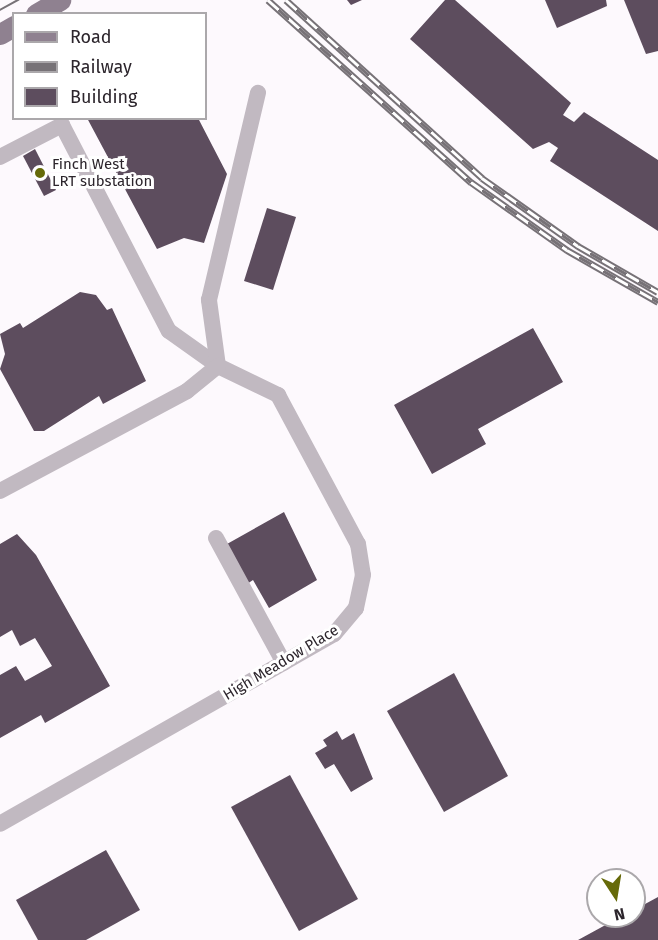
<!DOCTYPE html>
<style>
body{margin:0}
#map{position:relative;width:658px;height:940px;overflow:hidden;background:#fdf9fd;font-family:"Fira Sans",sans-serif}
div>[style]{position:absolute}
.building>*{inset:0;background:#5d4d5e}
.minor>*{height:16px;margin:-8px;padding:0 8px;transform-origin:8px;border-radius:8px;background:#c1b9c1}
.major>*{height:21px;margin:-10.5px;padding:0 10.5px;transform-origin:10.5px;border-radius:10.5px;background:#8f8190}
.tram>*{height:1.5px;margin:-0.75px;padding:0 0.75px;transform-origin:0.75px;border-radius:0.75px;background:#777277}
.rail>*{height:7px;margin-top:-3.5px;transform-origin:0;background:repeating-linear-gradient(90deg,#fff 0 14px,#777277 0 28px);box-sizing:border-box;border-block:2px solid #777277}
.dots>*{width:16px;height:16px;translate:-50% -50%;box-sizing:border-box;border:3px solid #fff;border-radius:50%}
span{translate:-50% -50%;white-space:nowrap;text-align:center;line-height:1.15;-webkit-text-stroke:6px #fff;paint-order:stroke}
.poi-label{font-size:15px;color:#2c252c}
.left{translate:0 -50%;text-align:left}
.street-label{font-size:15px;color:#2c252c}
.legend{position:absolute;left:12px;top:12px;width:195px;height:108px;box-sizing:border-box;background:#fff;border:2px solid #aba8ab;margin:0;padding:8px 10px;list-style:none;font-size:18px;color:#2c252c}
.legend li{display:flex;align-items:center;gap:12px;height:30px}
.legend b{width:30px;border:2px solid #aba8ab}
.north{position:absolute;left:586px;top:868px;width:60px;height:60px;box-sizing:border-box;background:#fff;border:2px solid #aba8ab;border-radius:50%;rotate:168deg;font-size:16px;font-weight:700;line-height:24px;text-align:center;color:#2c252c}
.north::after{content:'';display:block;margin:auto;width:21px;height:27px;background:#666a09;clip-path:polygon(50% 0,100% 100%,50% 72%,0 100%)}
</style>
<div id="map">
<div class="building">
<i style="clip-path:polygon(347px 0,362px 0,351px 5px)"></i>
<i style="clip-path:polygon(445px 0,455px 0,571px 103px,563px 115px,574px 122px,584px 112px,658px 160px,658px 231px,550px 161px,558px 148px,549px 142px,533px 149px,410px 39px)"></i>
<i style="clip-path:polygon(545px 0,606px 0,607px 6px,557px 28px)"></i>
<i style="clip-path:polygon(624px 0,658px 0,658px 51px,646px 54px)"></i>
<i style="clip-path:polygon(87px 118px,198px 118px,227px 174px,204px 243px,184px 238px,157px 249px)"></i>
<i style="clip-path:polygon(35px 149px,56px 190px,44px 196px,23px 156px)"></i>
<i style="clip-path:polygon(267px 208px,296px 217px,273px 290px,244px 281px)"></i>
<i style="clip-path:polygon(80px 292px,96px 295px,107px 310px,112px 308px,146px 381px,103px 404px,99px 396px,44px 431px,34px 431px,0 369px,5px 354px,0 334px,20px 323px,23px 328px)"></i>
<i style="clip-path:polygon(533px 328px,563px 382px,478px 429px,486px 444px,432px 474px,394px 405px)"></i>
<i style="clip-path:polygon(284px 512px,317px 580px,269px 608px,253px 580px,247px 584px,227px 544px)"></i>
<i style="clip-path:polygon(17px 534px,36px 555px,110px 686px,45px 723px,41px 715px,0 738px,0 675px,16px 666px,25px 681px,52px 666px,35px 638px,20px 646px,12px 630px,0 637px,0 544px)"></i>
<i style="clip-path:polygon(454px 673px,508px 776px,444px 812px,387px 711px)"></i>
<i style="clip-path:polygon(337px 731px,342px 740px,354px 733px,373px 779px,351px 792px,334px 764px,325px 769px,315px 753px,327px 746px,323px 740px)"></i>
<i style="clip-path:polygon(290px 775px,358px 899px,299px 931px,231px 807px)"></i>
<i style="clip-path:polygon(106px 850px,140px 910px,86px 940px,38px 940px,16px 900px)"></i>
<i style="clip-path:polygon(658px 897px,658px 940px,578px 940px,622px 916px,634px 916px,634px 910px)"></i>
</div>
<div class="minor">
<i style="left:0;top:157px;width:70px;rotate:-27.3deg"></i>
<i style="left:62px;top:125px;width:232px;rotate:62.6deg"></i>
<i style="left:169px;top:331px;width:60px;rotate:35.5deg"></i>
<i style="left:218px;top:366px;width:67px;rotate:25.8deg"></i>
<i style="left:278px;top:395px;width:169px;rotate:61.8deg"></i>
<i style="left:358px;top:544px;width:31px;rotate:81deg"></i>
<i style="left:363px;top:575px;width:34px;rotate:102deg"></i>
<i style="left:356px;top:608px;width:34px;rotate:130deg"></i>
<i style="left:334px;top:634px;width:384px;rotate:150.4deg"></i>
<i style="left:218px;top:366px;width:67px;rotate:-97.8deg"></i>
<i style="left:209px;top:300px;width:213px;rotate:-76.7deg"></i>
<i style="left:0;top:491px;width:212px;rotate:-28.1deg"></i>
<i style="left:187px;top:391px;width:40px;rotate:-39deg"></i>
<i style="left:216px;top:538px;width:142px;rotate:61.5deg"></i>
</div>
<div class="major">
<i style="left:36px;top:14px;width:28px;rotate:-30deg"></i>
<i style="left:0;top:34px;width:16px;rotate:-30deg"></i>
</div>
<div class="tram">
<i style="left:0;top:10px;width:21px;rotate:-29deg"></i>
</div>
<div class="rail">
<i style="left:268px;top:0;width:273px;rotate:41.9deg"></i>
<i style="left:471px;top:182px;width:118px;rotate:35.3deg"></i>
<i style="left:567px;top:250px;width:105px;rotate:29.7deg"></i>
<i style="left:286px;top:0;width:265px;rotate:42.2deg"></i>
<i style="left:482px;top:178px;width:118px;rotate:35.3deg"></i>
<i style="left:578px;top:246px;width:92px;rotate:29.9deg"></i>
</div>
<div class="dots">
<i style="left:40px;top:173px;background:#666a09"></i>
</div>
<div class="poi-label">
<span class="left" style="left:52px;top:173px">Finch West<br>LRT substation</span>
</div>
<div class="street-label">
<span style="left:281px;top:663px;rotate:-31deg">High Meadow Place</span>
</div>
<ul class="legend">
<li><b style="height:8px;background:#8f8190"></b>Road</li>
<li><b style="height:8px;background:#777277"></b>Railway</li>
<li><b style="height:16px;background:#5d4d5e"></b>Building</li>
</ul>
<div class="north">N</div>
</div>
